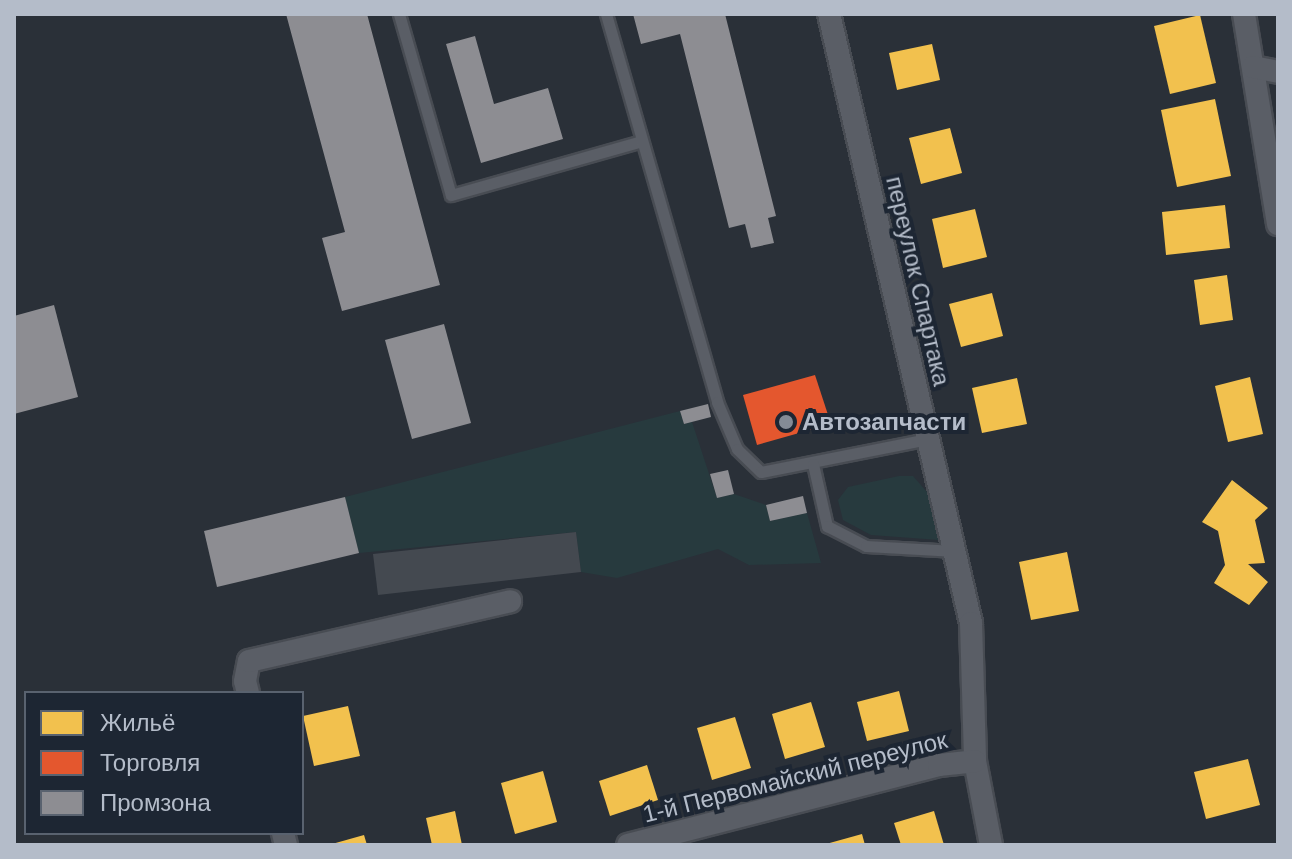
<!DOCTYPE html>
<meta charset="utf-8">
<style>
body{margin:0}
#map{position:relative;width:1292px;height:859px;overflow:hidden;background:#2a3038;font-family:Helvetica,sans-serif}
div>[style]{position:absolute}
.green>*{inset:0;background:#273a3e}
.homes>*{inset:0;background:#f2c14e}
.shops>*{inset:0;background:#e4572e}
.industry>*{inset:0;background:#8d8d92}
.building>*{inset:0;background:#444950}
.roads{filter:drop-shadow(2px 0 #484c53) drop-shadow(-2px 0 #484c53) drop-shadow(0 2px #484c53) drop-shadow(0 -2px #484c53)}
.lane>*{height:11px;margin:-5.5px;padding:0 5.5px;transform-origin:5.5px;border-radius:5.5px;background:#5a5e66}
.street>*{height:22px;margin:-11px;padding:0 11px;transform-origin:11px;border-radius:11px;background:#5a5e66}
.dots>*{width:22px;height:22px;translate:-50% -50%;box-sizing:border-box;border:4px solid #1d2633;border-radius:50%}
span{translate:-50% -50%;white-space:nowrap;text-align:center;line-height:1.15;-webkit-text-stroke:8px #1d2633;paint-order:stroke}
.street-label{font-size:24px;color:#b4bcc9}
.poi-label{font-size:24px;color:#b4bcc9;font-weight:700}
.left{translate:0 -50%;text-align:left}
.frame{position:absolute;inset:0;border:16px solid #b4bcc9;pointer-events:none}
.legend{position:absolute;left:24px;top:691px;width:280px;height:144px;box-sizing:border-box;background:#1d2633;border:2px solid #59626f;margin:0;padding:10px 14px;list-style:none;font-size:24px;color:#b4bcc9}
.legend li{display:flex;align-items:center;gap:16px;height:40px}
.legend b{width:40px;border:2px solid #59626f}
</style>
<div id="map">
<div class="green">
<i style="clip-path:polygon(680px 411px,684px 424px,692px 422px,717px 498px,734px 494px,766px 505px,770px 521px,807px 513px,821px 563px,749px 565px,718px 549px,617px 578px,581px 572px,576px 532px,359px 553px,345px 497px)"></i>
<i style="clip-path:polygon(899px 476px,913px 476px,927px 492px,939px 540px,871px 535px,843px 520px,838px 500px,848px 487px)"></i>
</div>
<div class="homes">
<i style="clip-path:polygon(1200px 15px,1216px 83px,1170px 94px,1154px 26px)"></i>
<i style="clip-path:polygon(932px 44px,940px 80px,897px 90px,889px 53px)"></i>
<i style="clip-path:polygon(1215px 99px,1231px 176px,1177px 187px,1161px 110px)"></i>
<i style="clip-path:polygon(950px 128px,962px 173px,921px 184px,909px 138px)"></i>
<i style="clip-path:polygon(1225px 205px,1230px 248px,1166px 255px,1162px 212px)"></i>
<i style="clip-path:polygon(975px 209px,987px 257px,943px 268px,932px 219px)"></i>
<i style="clip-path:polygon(1227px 275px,1233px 320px,1200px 325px,1194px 280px)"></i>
<i style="clip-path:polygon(992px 293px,1003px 336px,961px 347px,949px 304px)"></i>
<i style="clip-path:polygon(1250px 377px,1263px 434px,1228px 442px,1215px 386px)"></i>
<i style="clip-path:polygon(1017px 378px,1027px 424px,982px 433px,972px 388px)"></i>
<i style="clip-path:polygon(1232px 480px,1268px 508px,1255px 520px,1265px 563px,1248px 564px,1268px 582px,1249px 605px,1214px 583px,1225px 565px,1218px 531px,1202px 522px)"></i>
<i style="clip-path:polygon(1067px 552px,1079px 611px,1031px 620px,1019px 562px)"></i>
<i style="clip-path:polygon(899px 691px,909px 731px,867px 741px,857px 702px)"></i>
<i style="clip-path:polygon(811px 702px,825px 747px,785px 759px,772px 714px)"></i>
<i style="clip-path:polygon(348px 706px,360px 756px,314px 766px,303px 716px)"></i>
<i style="clip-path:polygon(735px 717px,751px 768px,712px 780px,697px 728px)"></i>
<i style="clip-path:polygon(1248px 759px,1260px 805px,1206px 819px,1194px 772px)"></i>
<i style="clip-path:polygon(647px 765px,658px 800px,610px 816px,599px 781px)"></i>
<i style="clip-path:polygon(543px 771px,557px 822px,515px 834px,501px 783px)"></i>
<i style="clip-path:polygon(455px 811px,462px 845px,432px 845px,426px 818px)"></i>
<i style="clip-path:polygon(934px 811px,944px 845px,901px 845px,894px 823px)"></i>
<i style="clip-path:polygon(862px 834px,865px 845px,827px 845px,826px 844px)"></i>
<i style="clip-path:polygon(364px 835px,367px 845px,332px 845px,332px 844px)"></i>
</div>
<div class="shops">
<i style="clip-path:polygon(815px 375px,831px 424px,757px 445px,743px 395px)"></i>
</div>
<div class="industry">
<i style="clip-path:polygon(286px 14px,367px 14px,440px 285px,342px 311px,322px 238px,345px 232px)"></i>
<i style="clip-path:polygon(633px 14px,725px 14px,776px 216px,768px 218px,774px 243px,751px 248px,745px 224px,729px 228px,680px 34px,641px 44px)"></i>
<i style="clip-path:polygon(475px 36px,494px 104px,548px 88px,563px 139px,481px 163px,446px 44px)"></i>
<i style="clip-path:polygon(54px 305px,78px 397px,14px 414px,14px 316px)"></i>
<i style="clip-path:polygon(444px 324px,471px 423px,412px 439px,385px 340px)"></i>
<i style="clip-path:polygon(708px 404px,711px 417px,684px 424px,680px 411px)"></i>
<i style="clip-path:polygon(728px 470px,734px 494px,717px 498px,710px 474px)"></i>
<i style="clip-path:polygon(803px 496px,807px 513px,770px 521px,766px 505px)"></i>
<i style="clip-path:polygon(345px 497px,359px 553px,217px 587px,204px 531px)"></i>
</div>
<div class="building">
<i style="clip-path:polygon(576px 532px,581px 572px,378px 595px,373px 554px)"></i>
</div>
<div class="roads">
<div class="lane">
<i style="left:399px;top:14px;width:188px;rotate:74deg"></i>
<i style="left:451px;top:195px;width:198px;rotate:-15.8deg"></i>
<i style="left:606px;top:14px;width:404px;rotate:74deg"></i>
<i style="left:717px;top:402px;width:51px;rotate:66.9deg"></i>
<i style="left:737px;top:449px;width:33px;rotate:44deg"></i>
<i style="left:761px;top:472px;width:170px;rotate:-11.2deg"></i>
<i style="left:813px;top:464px;width:64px;rotate:77.3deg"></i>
<i style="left:827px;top:526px;width:44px;rotate:27.1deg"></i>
<i style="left:866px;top:546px;width:89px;rotate:3.2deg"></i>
</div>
<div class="street">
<i style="left:829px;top:14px;width:625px;rotate:76.87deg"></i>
<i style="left:971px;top:623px;width:138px;rotate:88.3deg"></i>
<i style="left:975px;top:761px;width:86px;rotate:79.2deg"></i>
<i style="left:1244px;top:14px;width:213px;rotate:80.8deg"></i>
<i style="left:1253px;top:67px;width:25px;rotate:11deg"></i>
<i style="left:248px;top:693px;width:12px;rotate:-104deg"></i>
<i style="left:245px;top:681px;width:20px;rotate:-79deg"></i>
<i style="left:249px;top:661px;width:268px;rotate:-12.9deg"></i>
<i style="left:283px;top:833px;width:12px;rotate:76deg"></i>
<i style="left:628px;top:845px;width:321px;rotate:-14.4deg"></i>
<i style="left:939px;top:765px;width:36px;rotate:-6deg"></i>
</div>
</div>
<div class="dots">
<i style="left:786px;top:422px;background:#848b96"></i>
</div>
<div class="street-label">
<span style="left:918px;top:281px;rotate:77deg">переулок Спартака</span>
<span style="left:795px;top:777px;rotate:-14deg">1-й Первомайский переулок</span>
</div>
<div class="poi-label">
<span class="left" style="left:802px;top:422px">Автозапчасти</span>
</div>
<div class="frame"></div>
<ul class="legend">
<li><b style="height:22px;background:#f2c14e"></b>Жильё</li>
<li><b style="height:22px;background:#e4572e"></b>Торговля</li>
<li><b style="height:22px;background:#8d8d92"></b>Промзона</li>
</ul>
</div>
